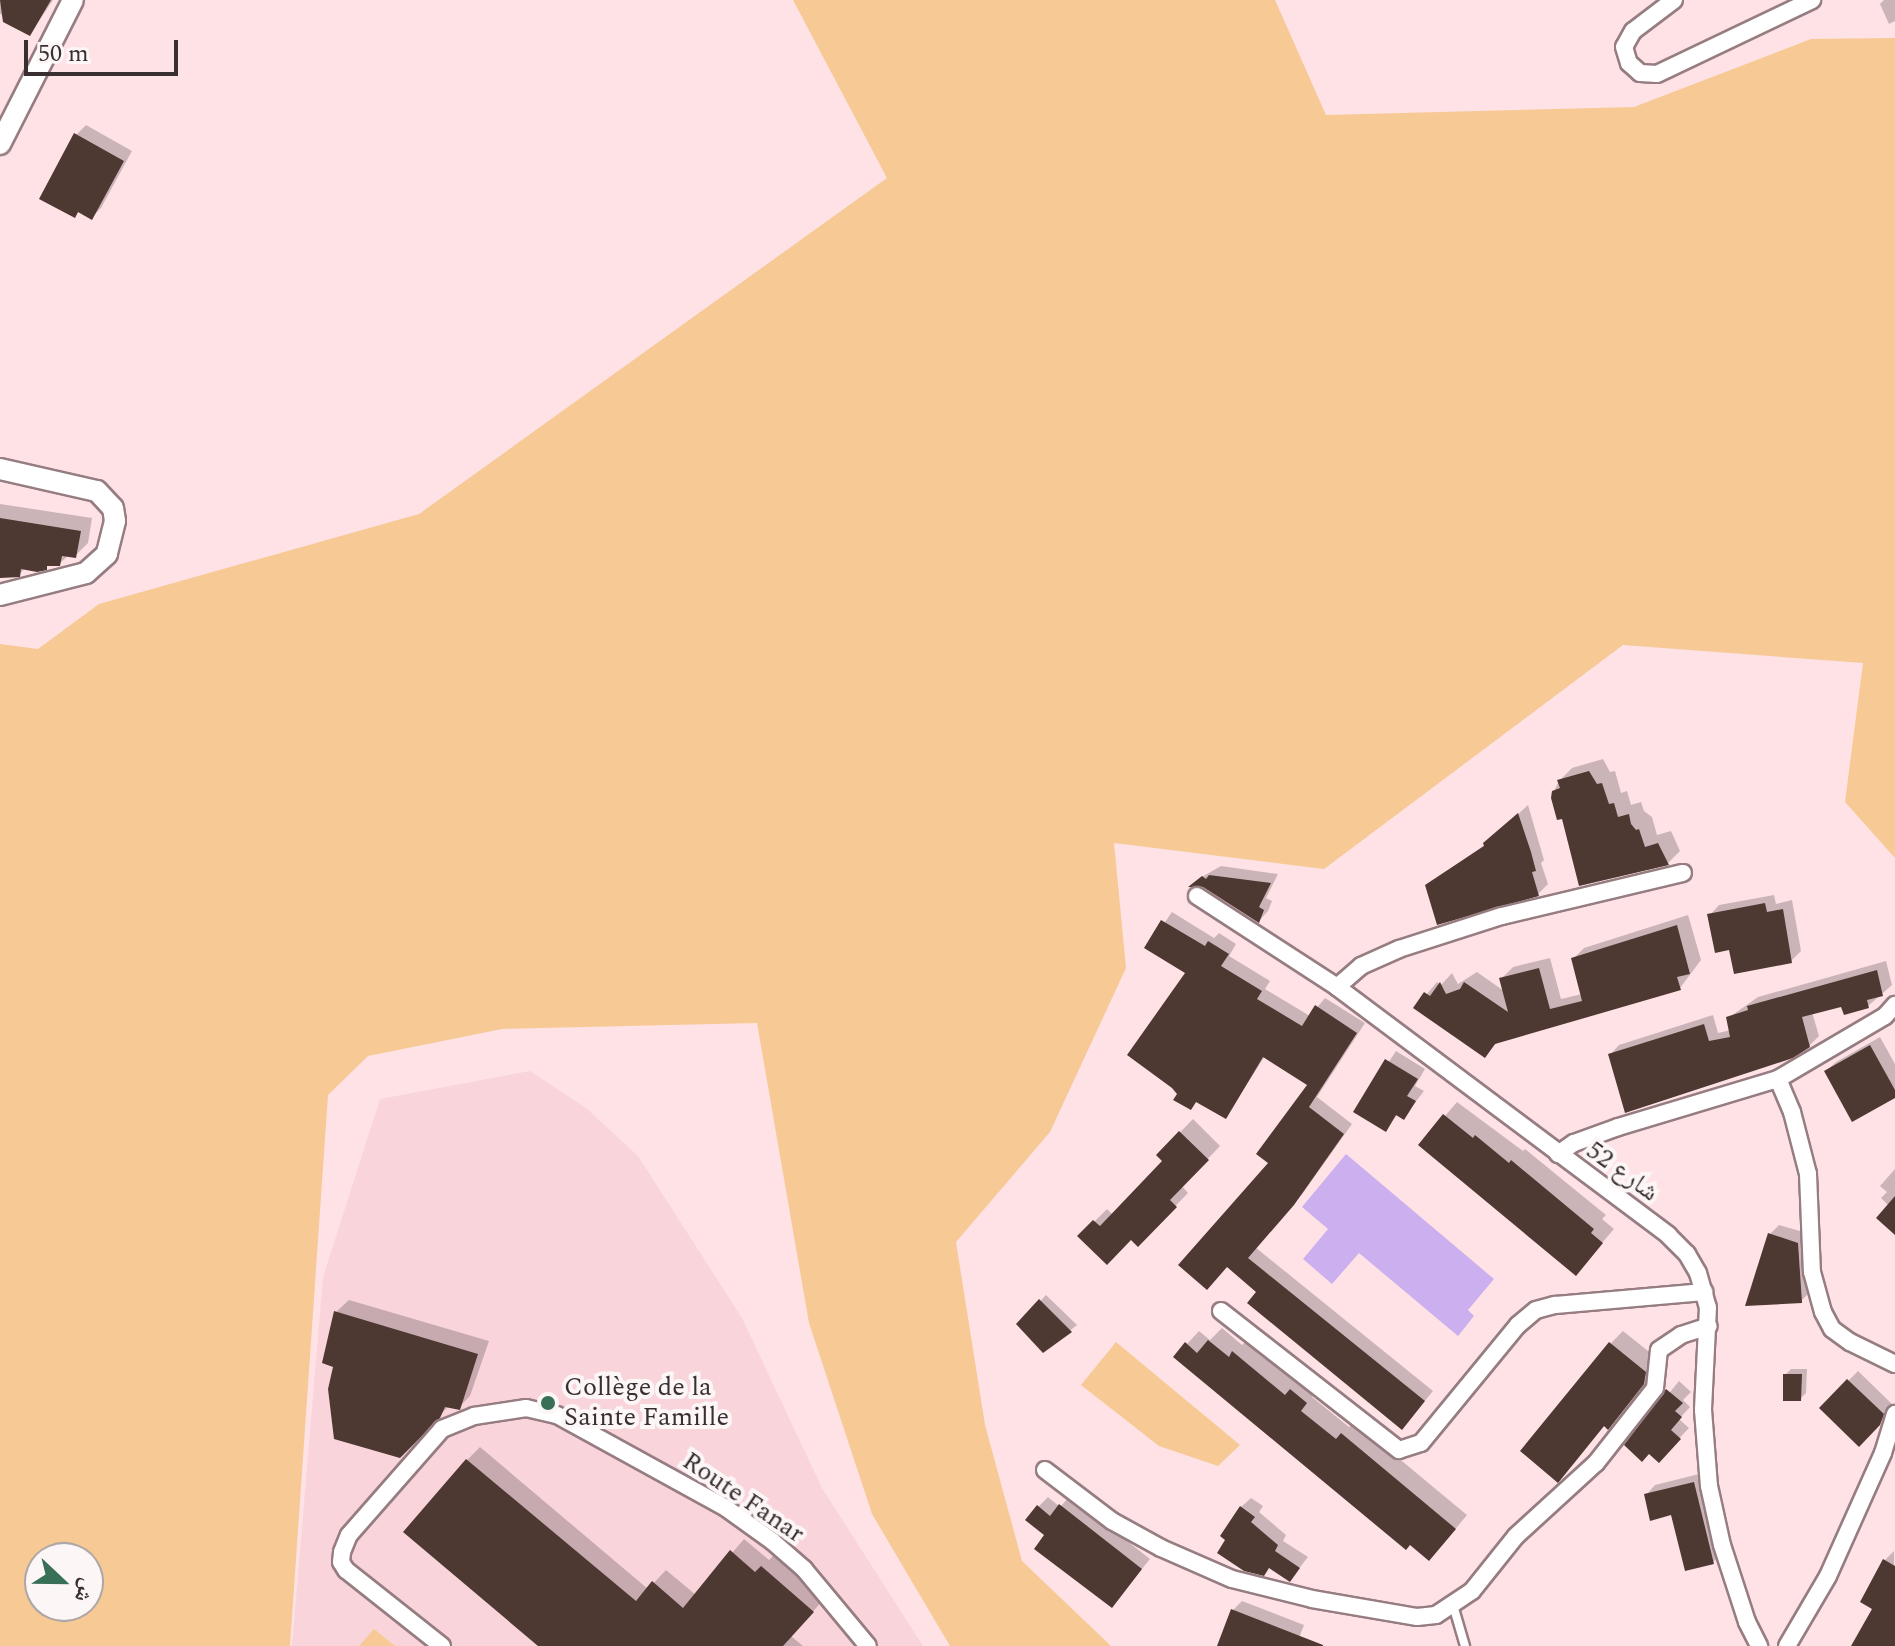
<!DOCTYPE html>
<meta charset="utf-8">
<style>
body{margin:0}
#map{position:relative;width:1895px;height:1646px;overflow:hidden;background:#fee2e6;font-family:Spectral,"Noto Naskh Arabic",serif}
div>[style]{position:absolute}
.built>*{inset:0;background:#f9d5db}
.green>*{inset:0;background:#f6c995}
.water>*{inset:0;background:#ccafef}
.shadow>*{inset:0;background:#0003}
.building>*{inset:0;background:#4d3832}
.roads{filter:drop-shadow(2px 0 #967d81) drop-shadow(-2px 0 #967d81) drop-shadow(0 2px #967d81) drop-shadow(0 -2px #967d81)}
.service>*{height:8px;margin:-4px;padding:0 4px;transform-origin:4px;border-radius:4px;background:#fff}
.minor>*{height:16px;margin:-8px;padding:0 8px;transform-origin:8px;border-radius:8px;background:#fff}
.tertiary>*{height:20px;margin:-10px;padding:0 10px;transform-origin:10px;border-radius:10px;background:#fff}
.dots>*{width:22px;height:22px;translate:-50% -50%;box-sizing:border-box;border:4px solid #fcf6f7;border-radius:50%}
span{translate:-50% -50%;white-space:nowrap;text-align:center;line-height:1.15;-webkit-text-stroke:8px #fcf6f7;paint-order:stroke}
.street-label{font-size:26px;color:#392f30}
.poi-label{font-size:26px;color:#392f30}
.left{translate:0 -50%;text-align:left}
.north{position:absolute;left:24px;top:1542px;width:80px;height:80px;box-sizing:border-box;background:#fcf6f7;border:2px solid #aea6a7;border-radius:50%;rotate:112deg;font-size:22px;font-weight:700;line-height:32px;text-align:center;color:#392f30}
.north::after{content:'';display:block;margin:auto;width:28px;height:36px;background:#376f57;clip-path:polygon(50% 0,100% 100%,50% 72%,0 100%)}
.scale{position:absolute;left:24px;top:40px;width:154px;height:36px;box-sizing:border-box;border:4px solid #392f30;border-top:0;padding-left:10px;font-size:24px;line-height:28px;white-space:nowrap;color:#392f30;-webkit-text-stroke:6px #fcf6f7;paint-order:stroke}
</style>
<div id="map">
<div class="built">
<i style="clip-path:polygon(530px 1071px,586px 1108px,638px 1156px,742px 1318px,822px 1488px,923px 1646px,292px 1646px,323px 1277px,380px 1099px)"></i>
</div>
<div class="green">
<i style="clip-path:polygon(evenodd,793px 0,1275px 0,1326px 115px,1634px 107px,1811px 39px,1895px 38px,1895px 858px,1845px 802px,1863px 663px,1623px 645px,1324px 869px,1114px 843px,1126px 968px,1050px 1132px,956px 1242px,985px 1425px,1022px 1561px,1111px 1646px,950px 1646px,872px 1514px,809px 1323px,757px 1023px,502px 1029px,368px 1056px,328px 1095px,290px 1646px,0 1646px,0 644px,38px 649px,99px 604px,419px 514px,887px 178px,793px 0,40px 1558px,88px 1558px,88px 1606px,40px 1606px,40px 1558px)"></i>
<i style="clip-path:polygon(1116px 1342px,1240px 1445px,1218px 1466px,1159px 1446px,1081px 1385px)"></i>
<i style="clip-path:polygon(374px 1629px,395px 1646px,359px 1646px)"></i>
</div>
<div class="water">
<i style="clip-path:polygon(1346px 1154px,1494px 1279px,1468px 1310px,1474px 1316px,1458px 1336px,1359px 1253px,1332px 1284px,1303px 1259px,1328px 1229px,1302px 1207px)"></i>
</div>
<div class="shadow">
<i style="clip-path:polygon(0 0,53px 0,30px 34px,5px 20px,0 13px)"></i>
<i style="clip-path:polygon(1884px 0,1895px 0,1895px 21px,1889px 24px,1880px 4px)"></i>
<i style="clip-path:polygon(86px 125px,132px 151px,101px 208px,92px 217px,80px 210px,75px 216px,76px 135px)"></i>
<i style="clip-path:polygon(0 504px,92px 518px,88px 543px,75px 556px,69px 555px,59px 564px,25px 568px,19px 575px,0 576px)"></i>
<i style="clip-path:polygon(1603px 759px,1610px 772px,1615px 771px,1621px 793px,1627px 791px,1631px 805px,1641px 802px,1644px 811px,1652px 817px,1657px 835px,1671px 831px,1680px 851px,1668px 863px,1563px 816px,1554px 791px,1559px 781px,1572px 768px)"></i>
<i style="clip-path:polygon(1528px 805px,1544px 860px,1541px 863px,1548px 884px,1538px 894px,1427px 885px,1486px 844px)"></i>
<i style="clip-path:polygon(1221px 866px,1278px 874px,1266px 898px,1272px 901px,1268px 911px,1259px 921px,1200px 878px)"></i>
<i style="clip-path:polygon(1774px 895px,1776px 904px,1792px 900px,1801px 951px,1791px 961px,1731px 948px,1710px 915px,1719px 905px)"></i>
<i style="clip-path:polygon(1172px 912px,1214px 938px,1219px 933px,1236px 944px,1229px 956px,1270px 981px,1265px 989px,1310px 1016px,1325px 998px,1365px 1023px,1317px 1097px,1352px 1124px,1303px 1193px,1255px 1247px,1433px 1391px,1411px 1418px,1228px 1265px,1271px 1163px,1310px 1085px,1265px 1056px,1226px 1117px,1198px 1100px,1191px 1107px,1179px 1094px,1187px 973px,1147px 948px)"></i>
<i style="clip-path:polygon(1688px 915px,1701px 960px,1680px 988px,1498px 1041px,1485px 1056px,1416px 1007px,1437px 982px,1441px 985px,1452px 973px,1458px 984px,1477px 972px,1504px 991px,1501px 979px,1513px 967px,1550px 958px,1561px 999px,1582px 994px,1573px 959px,1584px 948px)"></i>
<i style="clip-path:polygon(1886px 961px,1892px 985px,1868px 1006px,1843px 1004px,1812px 1012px,1819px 1036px,1809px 1046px,1610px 1055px,1619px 1045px,1713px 1015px,1718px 1033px,1731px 1030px,1728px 1018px,1758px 997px)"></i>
<i style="clip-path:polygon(1880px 1037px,1895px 1064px,1895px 1095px,1826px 1071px,1836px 1062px)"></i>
<i style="clip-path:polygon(1396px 1051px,1425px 1069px,1415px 1086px,1424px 1091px,1404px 1117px,1398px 1114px,1385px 1129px,1356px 1111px)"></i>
<i style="clip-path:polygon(1457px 1102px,1523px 1151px,1525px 1149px,1606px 1215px,1602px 1219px,1614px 1229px,1576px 1273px,1420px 1145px)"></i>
<i style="clip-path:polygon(1193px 1119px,1220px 1146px,1182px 1186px,1188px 1193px,1151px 1231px,1131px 1238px,1080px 1236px,1107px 1209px,1113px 1215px,1165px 1161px,1158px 1155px)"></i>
<i style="clip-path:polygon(1895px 1169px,1895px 1227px,1889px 1206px,1881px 1198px,1887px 1192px,1880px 1186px)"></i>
<i style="clip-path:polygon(1779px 1225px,1807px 1233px,1810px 1292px,1801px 1301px,1770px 1234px)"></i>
<i style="clip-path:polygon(1046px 1295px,1077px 1325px,1044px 1351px,1019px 1324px)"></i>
<i style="clip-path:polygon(349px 1300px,489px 1341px,470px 1396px,457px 1409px,449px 1406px,400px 1455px,336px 1365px,336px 1312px)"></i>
<i style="clip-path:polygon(1222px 1328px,1242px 1345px,1247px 1340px,1298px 1383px,1304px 1377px,1318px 1389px,1312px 1397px,1349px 1427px,1355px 1422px,1467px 1515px,1442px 1545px,1411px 1543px,1406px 1548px,1187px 1344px,1199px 1331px,1210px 1340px)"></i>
<i style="clip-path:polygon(1623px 1331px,1658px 1359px,1657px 1369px,1621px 1414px,1608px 1427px,1605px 1425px,1571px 1467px,1610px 1344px)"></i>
<i style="clip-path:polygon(1791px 1369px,1807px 1369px,1806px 1393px,1800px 1399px,1785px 1375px)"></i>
<i style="clip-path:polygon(1858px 1371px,1892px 1404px,1889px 1413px,1859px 1444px,1822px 1408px)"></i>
<i style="clip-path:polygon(1679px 1381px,1691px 1392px,1683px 1400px,1690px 1407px,1679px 1419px,1689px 1428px,1659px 1460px,1650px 1452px,1627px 1445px)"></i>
<i style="clip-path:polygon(480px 1447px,648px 1589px,666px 1570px,696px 1595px,744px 1539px,769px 1560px,775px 1554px,825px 1598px,791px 1636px,803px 1646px,541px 1646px,467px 1460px)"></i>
<i style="clip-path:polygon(1703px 1473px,1723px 1553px,1713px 1562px,1673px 1513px,1646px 1495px,1655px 1485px)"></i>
<i style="clip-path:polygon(1070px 1496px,1150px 1559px,1112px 1606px,1038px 1507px,1048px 1497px,1060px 1507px)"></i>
<i style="clip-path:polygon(1251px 1498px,1263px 1506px,1259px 1512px,1286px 1535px,1283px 1541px,1308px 1557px,1290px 1580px,1270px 1567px,1241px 1507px)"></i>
<i style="clip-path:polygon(1894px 1551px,1895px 1645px,1853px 1646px,1875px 1608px,1884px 1561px)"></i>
<i style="clip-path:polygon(1242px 1601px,1304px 1625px,1296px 1646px,1219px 1646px,1233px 1610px)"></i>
</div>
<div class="building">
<i style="clip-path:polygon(0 0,51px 0,30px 36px,3px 22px)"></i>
<i style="clip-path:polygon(74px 133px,124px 161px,92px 220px,78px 212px,75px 218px,39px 199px)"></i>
<i style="clip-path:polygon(0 518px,81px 531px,76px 558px,62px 556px,60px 566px,47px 566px,47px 570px,37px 572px,21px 569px,20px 577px,0 578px)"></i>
<i style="clip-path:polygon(1589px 771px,1597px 784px,1602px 783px,1609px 804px,1614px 803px,1618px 817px,1629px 814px,1631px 824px,1636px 830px,1639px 829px,1645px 847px,1658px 843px,1669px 865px,1579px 886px,1562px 819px,1557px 820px,1551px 798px,1552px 791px,1560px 788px,1557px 780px)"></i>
<i style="clip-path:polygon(1518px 813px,1531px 852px,1536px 871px,1532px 872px,1539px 896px,1437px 925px,1425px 885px,1484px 846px,1483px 843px)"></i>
<i style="clip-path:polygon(1209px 875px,1271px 883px,1259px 907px,1264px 910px,1259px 923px,1203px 887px,1188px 887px,1202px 876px,1206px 879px)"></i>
<i style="clip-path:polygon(1765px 903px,1767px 912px,1783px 909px,1792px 963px,1734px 974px,1729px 950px,1715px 953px,1707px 914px)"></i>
<i style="clip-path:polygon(1161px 920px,1205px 946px,1208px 941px,1229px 954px,1221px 966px,1262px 991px,1257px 999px,1302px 1026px,1315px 1005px,1357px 1033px,1309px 1107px,1344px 1134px,1294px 1205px,1248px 1258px,1425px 1401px,1402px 1430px,1247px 1303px,1256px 1292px,1227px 1267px,1207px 1290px,1178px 1265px,1268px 1163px,1256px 1154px,1307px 1085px,1263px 1057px,1226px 1119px,1196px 1102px,1191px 1110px,1173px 1100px,1177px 1094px,1172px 1088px,1127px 1055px,1185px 973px,1144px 948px)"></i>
<i style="clip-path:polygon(1677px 925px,1690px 974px,1677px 977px,1681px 990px,1495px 1044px,1485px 1058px,1413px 1008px,1424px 992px,1430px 996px,1440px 982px,1446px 994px,1460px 989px,1464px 982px,1508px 1012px,1499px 978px,1539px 968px,1550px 1009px,1582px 1001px,1571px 958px)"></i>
<i style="clip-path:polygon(1877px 970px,1883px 996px,1867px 1000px,1869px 1008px,1844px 1015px,1841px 1007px,1802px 1017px,1810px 1047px,1793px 1058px,1625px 1113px,1608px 1054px,1704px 1024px,1709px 1041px,1730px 1037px,1726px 1017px,1748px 1010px,1747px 1006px)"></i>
<i style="clip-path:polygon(1870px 1045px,1895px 1090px,1895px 1098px,1852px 1122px,1824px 1071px)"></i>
<i style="clip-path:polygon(1385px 1059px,1418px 1079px,1407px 1096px,1416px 1101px,1404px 1120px,1396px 1115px,1386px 1132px,1353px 1112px)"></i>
<i style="clip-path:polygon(1443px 1114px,1473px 1138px,1475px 1135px,1509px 1163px,1511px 1160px,1594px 1229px,1591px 1233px,1603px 1243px,1576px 1276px,1418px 1145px)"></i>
<i style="clip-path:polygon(1179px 1131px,1209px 1160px,1170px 1200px,1177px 1207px,1138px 1247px,1131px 1240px,1107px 1265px,1077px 1236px,1093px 1220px,1100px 1226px,1162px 1161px,1156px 1155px)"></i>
<i style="clip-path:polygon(1895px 1196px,1895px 1235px,1876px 1218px)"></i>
<i style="clip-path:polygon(1768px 1233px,1798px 1243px,1802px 1303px,1745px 1306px)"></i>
<i style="clip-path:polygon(1039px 1299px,1072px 1332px,1043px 1353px,1016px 1324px)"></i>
<i style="clip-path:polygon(334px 1311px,478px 1354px,460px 1410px,445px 1407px,440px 1418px,400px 1458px,334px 1439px,328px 1389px,333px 1367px,322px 1363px)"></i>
<i style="clip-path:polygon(1208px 1340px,1229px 1357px,1232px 1351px,1285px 1395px,1290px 1389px,1307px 1403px,1301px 1411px,1336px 1439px,1341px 1433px,1456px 1529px,1429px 1561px,1410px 1545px,1406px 1550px,1173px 1357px,1185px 1342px,1197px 1353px)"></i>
<i style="clip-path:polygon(1609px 1342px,1646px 1372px,1644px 1384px,1608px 1430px,1604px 1426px,1558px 1483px,1520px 1451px)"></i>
<i style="clip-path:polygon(1783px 1374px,1802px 1374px,1801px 1401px,1783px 1401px)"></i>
<i style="clip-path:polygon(1847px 1379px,1884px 1414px,1880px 1425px,1859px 1447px,1819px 1408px)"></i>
<i style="clip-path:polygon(1666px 1389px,1683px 1403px,1675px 1411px,1682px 1417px,1671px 1430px,1681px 1439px,1659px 1463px,1649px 1454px,1642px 1462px,1624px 1445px)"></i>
<i style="clip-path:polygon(466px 1459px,636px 1601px,652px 1581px,683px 1608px,730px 1550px,755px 1572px,761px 1566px,814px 1612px,783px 1646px,538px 1646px,403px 1532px)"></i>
<i style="clip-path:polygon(1694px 1482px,1714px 1564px,1685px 1571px,1671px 1515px,1650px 1521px,1644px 1494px)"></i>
<i style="clip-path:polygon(1059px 1504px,1142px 1569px,1112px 1608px,1034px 1549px,1044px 1535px,1025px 1520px,1037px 1505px,1050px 1516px)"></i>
<i style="clip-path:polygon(1240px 1506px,1255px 1517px,1251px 1522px,1278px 1545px,1275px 1551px,1300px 1568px,1290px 1582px,1269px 1568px,1264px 1576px,1244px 1571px,1217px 1553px,1225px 1540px,1220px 1536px)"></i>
<i style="clip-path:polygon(1883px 1559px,1895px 1566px,1895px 1646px,1851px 1646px,1872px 1609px,1860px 1602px)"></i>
<i style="clip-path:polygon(1231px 1609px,1323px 1645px,1323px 1646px,1217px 1646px)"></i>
</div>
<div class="roads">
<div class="service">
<i style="left:1453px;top:1605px;width:43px;rotate:73.7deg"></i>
</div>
<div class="minor">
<i style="left:1674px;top:0;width:51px;rotate:142.9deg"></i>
<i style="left:1633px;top:31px;width:18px;rotate:119deg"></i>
<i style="left:1624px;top:47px;width:17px;rotate:73deg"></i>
<i style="left:1629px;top:63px;width:15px;rotate:42deg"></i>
<i style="left:1640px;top:73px;width:17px;rotate:3deg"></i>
<i style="left:1657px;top:74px;width:172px;rotate:-25.5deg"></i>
<i style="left:1197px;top:896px;width:167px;rotate:33deg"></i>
<i style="left:1337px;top:987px;width:414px;rotate:36.8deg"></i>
<i style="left:1668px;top:1235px;width:27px;rotate:45deg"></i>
<i style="left:1687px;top:1254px;width:22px;rotate:60deg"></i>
<i style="left:1698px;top:1273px;width:35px;rotate:74deg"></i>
<i style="left:1708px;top:1307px;width:103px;rotate:92.8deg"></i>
<i style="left:1703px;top:1410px;width:76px;rotate:85.5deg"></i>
<i style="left:1709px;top:1486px;width:60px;rotate:77.6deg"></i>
<i style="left:1722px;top:1545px;width:81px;rotate:72deg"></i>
<i style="left:1747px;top:1622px;width:27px;rotate:63deg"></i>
<i style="left:1337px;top:987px;width:32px;rotate:-41deg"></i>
<i style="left:1361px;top:966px;width:42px;rotate:-24.1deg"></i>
<i style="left:1399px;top:949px;width:108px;rotate:-17.8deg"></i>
<i style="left:1502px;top:916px;width:186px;rotate:-13.4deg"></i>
<i style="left:1778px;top:1079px;width:36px;rotate:67deg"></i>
<i style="left:1792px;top:1112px;width:64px;rotate:75.5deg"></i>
<i style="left:1808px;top:1174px;width:98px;rotate:87.7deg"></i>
<i style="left:1812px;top:1272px;width:41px;rotate:74.6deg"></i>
<i style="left:1823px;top:1312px;width:19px;rotate:62deg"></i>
<i style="left:1832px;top:1329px;width:22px;rotate:36deg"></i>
<i style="left:1850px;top:1342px;width:50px;rotate:26.1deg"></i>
<i style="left:1558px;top:1154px;width:19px;rotate:-35deg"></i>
<i style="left:1574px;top:1143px;width:47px;rotate:-20deg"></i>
<i style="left:1618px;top:1127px;width:167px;rotate:-16.7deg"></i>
<i style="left:1778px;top:1079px;width:124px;rotate:-30.5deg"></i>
<i style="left:1885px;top:1016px;width:15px;rotate:-48deg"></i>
<i style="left:1221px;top:1311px;width:226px;rotate:38deg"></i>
<i style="left:1399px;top:1450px;width:23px;rotate:-18deg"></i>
<i style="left:1421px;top:1443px;width:153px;rotate:-50.6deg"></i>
<i style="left:1518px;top:1325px;width:23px;rotate:-40deg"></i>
<i style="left:1536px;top:1310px;width:20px;rotate:-15deg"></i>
<i style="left:1555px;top:1305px;width:150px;rotate:-5deg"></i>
<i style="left:1045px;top:1470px;width:84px;rotate:37.3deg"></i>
<i style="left:1112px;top:1521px;width:56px;rotate:28.9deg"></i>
<i style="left:1161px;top:1548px;width:77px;rotate:23.6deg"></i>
<i style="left:1232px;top:1579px;width:82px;rotate:14deg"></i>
<i style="left:1312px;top:1599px;width:107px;rotate:9.7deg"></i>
<i style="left:1417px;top:1617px;width:19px;rotate:-6deg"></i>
<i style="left:1436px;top:1615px;width:43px;rotate:-33.7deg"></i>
<i style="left:1472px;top:1591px;width:70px;rotate:-51.3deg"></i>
<i style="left:1516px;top:1536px;width:108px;rotate:-42.4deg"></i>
<i style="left:1596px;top:1463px;width:95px;rotate:-51.8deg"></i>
<i style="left:1655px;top:1388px;width:38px;rotate:-84deg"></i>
<i style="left:1659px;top:1350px;width:27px;rotate:-34deg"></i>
<i style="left:1681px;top:1335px;width:29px;rotate:-18deg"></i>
<i style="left:442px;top:1646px;width:122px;rotate:-141.6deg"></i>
<i style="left:346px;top:1570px;width:9px;rotate:-122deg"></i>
<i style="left:341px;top:1562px;width:10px;rotate:-84deg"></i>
<i style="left:342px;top:1552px;width:18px;rotate:-68deg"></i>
<i style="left:349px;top:1535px;width:141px;rotate:-48.7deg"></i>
<i style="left:442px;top:1429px;width:35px;rotate:-22deg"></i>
<i style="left:474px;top:1416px;width:53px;rotate:-8.7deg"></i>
<i style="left:526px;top:1408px;width:32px;rotate:13deg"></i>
<i style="left:557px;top:1415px;width:193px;rotate:28.8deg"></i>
<i style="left:726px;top:1508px;width:57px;rotate:35.7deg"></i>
<i style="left:772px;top:1541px;width:43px;rotate:41.2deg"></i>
<i style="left:804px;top:1569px;width:100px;rotate:50.3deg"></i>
<i style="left:1787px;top:1646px;width:81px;rotate:-59.6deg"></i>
<i style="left:1828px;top:1576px;width:135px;rotate:-65.9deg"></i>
<i style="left:1883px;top:1453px;width:41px;rotate:-72.9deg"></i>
</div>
<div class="tertiary">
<i style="left:0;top:144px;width:161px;rotate:-63.1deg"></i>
<i style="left:0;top:469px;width:99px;rotate:12.8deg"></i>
<i style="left:97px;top:491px;width:23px;rotate:47deg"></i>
<i style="left:113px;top:508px;width:13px;rotate:81deg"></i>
<i style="left:115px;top:521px;width:34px;rotate:104deg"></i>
<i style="left:107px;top:554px;width:28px;rotate:138deg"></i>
<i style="left:86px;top:573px;width:89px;rotate:165.7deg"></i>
</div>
</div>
<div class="dots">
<i style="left:548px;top:1403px;background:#376f57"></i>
</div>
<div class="street-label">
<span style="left:1622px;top:1172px;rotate:36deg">شارع 52</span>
<span style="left:743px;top:1498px;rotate:34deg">Route Fanar</span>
</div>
<div class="poi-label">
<span class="left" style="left:564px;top:1403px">Collège de la<br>Sainte Famille</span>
</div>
<div class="north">ش</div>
<div class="scale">50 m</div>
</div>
